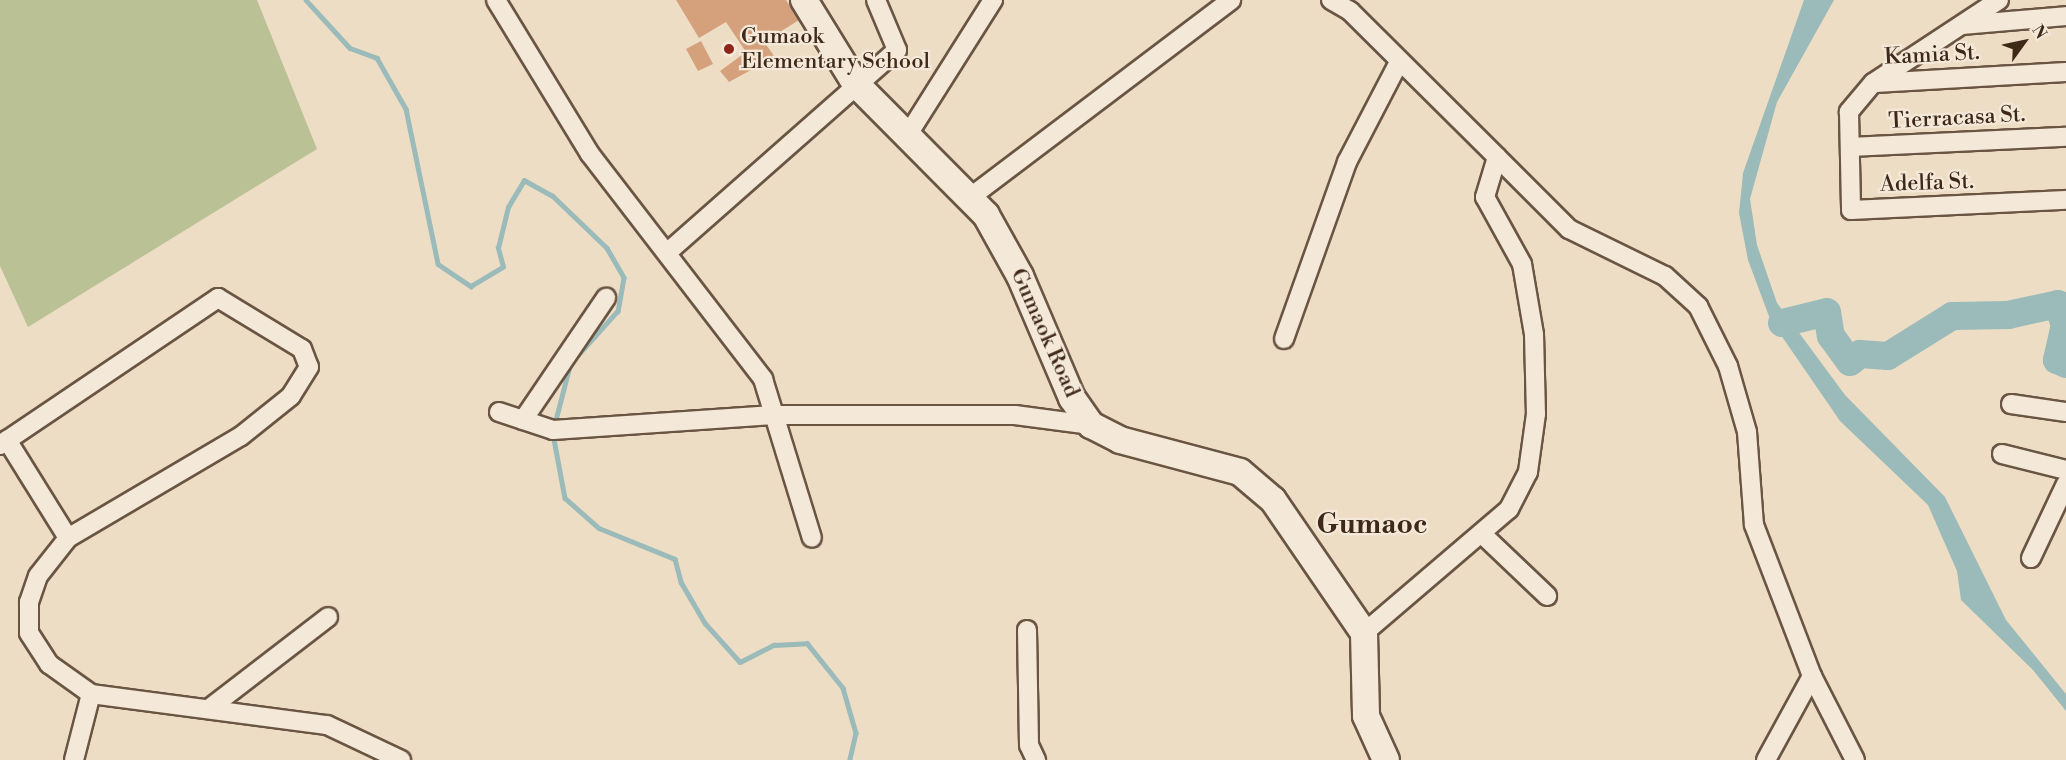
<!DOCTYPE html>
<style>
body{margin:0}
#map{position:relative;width:2066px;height:760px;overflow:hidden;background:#eeddc5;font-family:"Libre Bodoni",serif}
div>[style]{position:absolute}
.green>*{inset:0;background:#b9c195}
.water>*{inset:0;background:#9abbb9}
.stream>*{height:4.5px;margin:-2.25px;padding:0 2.25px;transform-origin:2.25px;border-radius:2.25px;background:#9abbb9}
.river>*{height:28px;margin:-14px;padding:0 14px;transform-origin:14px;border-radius:14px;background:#9abbb9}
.building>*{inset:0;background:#d5a17d}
.roads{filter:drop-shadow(2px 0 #6a5543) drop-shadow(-2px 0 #6a5543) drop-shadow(0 2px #6a5543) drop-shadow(0 -2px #6a5543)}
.street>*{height:18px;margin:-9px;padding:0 9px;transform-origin:9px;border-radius:9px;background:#f4e9d9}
.secondary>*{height:26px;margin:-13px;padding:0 13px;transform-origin:13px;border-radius:13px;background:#f4e9d9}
.dots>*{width:16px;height:16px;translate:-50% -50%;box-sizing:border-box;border:3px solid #f4e9d9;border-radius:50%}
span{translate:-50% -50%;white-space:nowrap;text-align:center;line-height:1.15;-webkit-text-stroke:4.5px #f4e9d9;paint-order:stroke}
.poi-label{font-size:22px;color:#3e2818}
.left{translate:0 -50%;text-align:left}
.street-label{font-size:22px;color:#3e2818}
.district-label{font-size:28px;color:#3e2818;font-weight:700}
.north{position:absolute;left:1994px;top:12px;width:60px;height:60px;-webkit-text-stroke:4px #f4e9d9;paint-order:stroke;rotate:57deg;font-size:16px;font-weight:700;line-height:24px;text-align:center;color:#3e2818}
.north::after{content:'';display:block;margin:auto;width:21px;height:27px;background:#3e2818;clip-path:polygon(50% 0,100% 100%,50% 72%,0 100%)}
</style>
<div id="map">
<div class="green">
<i style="clip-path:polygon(0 0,257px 0,317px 149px,28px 327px,0 266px)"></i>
</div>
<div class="water">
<i style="clip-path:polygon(1804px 0,1834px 0,1777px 102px,1750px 199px,1757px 245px,1777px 303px,1845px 395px,1945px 497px,2006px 620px,2066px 694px,2066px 711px,2033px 670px,1961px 600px,1957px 571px,1928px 505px,1840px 421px,1770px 319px,1748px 260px,1739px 213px,1743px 173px)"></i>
</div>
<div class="stream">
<i style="left:306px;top:0;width:65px;rotate:47.5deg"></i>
<i style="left:350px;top:48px;width:29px;rotate:20deg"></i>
<i style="left:377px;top:58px;width:59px;rotate:60.4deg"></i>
<i style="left:406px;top:109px;width:158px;rotate:78.3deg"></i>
<i style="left:438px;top:264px;width:40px;rotate:34deg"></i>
<i style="left:471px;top:286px;width:37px;rotate:-31deg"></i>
<i style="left:503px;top:267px;width:20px;rotate:-105deg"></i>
<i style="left:498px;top:248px;width:42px;rotate:-76.3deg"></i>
<i style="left:508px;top:207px;width:31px;rotate:-59deg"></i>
<i style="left:524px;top:180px;width:33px;rotate:29deg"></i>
<i style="left:553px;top:196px;width:75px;rotate:43.9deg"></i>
<i style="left:607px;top:248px;width:34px;rotate:60deg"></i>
<i style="left:624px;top:278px;width:34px;rotate:100deg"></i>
<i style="left:618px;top:311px;width:63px;rotate:131.8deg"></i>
<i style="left:554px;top:426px;width:64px;rotate:-75.5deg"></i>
<i style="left:553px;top:434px;width:65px;rotate:79.4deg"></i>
<i style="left:565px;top:498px;width:45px;rotate:41.4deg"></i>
<i style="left:599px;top:528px;width:82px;rotate:22.2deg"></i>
<i style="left:675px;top:559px;width:24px;rotate:75deg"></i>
<i style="left:681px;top:582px;width:48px;rotate:59.7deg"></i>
<i style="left:705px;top:623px;width:52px;rotate:48.1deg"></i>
<i style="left:740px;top:662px;width:38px;rotate:-27deg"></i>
<i style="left:774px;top:645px;width:33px;rotate:-3deg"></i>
<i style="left:807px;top:643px;width:58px;rotate:51.3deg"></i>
<i style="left:843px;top:688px;width:47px;rotate:73.9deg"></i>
<i style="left:856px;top:733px;width:28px;rotate:103deg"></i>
</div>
<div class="river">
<i style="left:1782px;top:323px;width:46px;rotate:-13.7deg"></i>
<i style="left:1827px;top:312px;width:24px;rotate:81deg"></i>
<i style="left:1831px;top:336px;width:32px;rotate:54deg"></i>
<i style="left:1850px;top:362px;width:13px;rotate:-39deg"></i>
<i style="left:1860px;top:354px;width:28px;rotate:4deg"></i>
<i style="left:1888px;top:356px;width:75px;rotate:-32deg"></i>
<i style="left:1952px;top:316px;width:56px;rotate:-1deg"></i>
<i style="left:2008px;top:315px;width:51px;rotate:-12.4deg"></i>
<i style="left:2058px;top:304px;width:22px;rotate:72deg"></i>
<i style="left:2065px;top:325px;width:36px;rotate:103deg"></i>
<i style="left:2057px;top:360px;width:10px;rotate:24deg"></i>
</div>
<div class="building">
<i style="clip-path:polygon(676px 0,786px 0,799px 20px,764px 42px,775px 57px,729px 82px,720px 71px,746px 52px,726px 22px,699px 38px)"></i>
<i style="clip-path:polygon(701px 41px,713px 64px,698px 71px,686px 49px)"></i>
</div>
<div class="roads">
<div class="street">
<i style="left:496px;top:0;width:180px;rotate:58.6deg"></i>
<i style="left:590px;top:154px;width:284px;rotate:52.4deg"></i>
<i style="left:763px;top:379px;width:166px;rotate:72.9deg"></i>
<i style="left:1331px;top:0;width:22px;rotate:30deg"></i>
<i style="left:1350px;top:11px;width:207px;rotate:44.8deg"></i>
<i style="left:1497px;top:157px;width:42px;rotate:106.7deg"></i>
<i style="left:1485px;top:197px;width:77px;rotate:61.1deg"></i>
<i style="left:1522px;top:264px;width:71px;rotate:80.3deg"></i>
<i style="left:1534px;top:334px;width:80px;rotate:88.6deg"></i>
<i style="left:1536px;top:414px;width:59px;rotate:97.9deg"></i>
<i style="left:1528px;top:472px;width:42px;rotate:117.2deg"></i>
<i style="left:1509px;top:509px;width:191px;rotate:139.5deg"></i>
<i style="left:1999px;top:0;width:151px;rotate:146.6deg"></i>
<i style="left:1873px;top:83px;width:38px;rotate:130deg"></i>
<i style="left:1849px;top:112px;width:98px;rotate:88.8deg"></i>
<i style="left:1851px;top:210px;width:215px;rotate:-2.7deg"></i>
<i style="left:1962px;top:25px;width:104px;rotate:-4.9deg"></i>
<i style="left:1875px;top:83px;width:191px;rotate:-3.3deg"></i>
<i style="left:907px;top:136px;width:161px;rotate:-57.7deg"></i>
<i style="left:1850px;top:147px;width:216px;rotate:-2.7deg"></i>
<i style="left:1497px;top:157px;width:102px;rotate:45deg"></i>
<i style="left:1569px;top:229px;width:107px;rotate:26.1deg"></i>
<i style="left:1665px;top:276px;width:45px;rotate:42.3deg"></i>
<i style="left:1698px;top:306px;width:67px;rotate:63.4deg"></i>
<i style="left:1728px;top:366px;width:69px;rotate:73.9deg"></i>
<i style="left:1747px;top:432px;width:93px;rotate:85.7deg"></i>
<i style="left:1754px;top:525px;width:162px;rotate:69deg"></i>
<i style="left:1812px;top:676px;width:94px;rotate:62.9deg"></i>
<i style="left:972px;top:196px;width:325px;rotate:-37.1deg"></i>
<i style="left:669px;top:251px;width:304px;rotate:-41.4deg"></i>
<i style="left:897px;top:50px;width:54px;rotate:-112.8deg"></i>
<i style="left:1284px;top:339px;width:188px;rotate:-70.4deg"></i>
<i style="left:1347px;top:162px;width:110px;rotate:-62.5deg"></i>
<i style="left:2011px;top:404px;width:56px;rotate:8.3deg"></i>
<i style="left:499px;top:412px;width:57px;rotate:18.4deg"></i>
<i style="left:553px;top:430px;width:221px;rotate:-3.9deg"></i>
<i style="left:773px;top:415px;width:242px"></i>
<i style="left:1015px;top:415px;width:77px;rotate:7.5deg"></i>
<i style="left:523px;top:420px;width:148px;rotate:-55.8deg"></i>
<i style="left:7px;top:440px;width:115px;rotate:58.1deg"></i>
<i style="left:0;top:445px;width:263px;rotate:-34deg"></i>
<i style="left:218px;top:298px;width:98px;rotate:31.3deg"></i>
<i style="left:302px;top:349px;width:19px;rotate:69deg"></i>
<i style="left:309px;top:367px;width:34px;rotate:122deg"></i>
<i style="left:291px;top:396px;width:64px;rotate:141.3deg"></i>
<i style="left:241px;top:436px;width:201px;rotate:149.5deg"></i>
<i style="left:68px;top:538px;width:48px;rotate:128.3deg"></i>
<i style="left:38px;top:576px;width:28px;rotate:109deg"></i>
<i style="left:29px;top:602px;width:31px;rotate:90deg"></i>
<i style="left:29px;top:633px;width:37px;rotate:57deg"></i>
<i style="left:49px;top:664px;width:52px;rotate:35.5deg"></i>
<i style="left:91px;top:694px;width:238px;rotate:7.5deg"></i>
<i style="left:327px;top:725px;width:82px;rotate:25.3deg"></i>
<i style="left:2002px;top:454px;width:66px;rotate:14deg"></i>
<i style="left:1482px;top:534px;width:90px;rotate:43.6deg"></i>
<i style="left:2031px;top:558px;width:82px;rotate:-64.7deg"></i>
<i style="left:1027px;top:630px;width:115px;rotate:89deg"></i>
<i style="left:1029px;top:745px;width:17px;rotate:65deg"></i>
<i style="left:210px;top:708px;width:149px;rotate:-37.6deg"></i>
<i style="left:74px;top:760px;width:68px;rotate:-75.6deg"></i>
<i style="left:1766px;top:760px;width:96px;rotate:-61.3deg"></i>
</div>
<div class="secondary">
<i style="left:804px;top:0;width:97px;rotate:58.4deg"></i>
<i style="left:855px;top:83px;width:186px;rotate:45.2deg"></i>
<i style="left:986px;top:215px;width:70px;rotate:60.9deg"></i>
<i style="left:1020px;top:276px;width:133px;rotate:66.9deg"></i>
<i style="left:1072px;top:398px;width:33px;rotate:55deg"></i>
<i style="left:1091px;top:425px;width:33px;rotate:27deg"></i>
<i style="left:1120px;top:440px;width:124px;rotate:14.9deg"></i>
<i style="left:1240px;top:472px;width:43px;rotate:40.3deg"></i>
<i style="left:1273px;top:500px;width:161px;rotate:55.6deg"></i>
<i style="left:1364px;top:633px;width:83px;rotate:88.6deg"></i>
<i style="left:1366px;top:716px;width:48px;rotate:65.6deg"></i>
</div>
</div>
<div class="dots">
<i style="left:729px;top:49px;background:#8f2418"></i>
</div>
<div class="poi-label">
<span class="left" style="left:741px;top:49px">Gumaok<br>Elementary School</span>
</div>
<div class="street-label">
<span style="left:1932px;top:55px;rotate:-3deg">Kamia St.</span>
<span style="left:1957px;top:118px;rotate:-3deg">Tierracasa St.</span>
<span style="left:1927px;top:183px;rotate:-2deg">Adelfa St.</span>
<span style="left:1045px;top:333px;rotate:66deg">Gumaok Road</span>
</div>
<div class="district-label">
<span style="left:1372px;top:525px">Gumaoc</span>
</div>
<div class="north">N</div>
</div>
